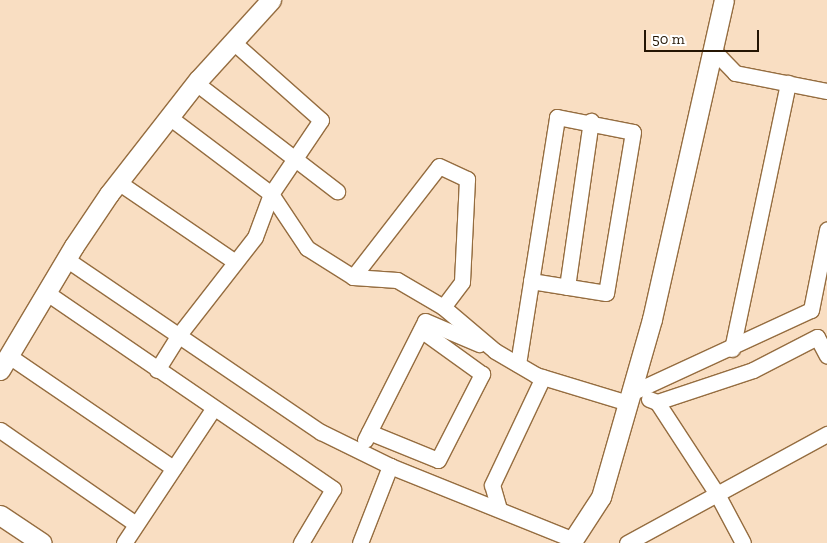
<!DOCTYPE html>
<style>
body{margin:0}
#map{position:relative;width:827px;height:543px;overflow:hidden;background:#f9dec2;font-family:"Zilla Slab",serif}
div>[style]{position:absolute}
.roads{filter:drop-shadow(1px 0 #956d40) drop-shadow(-1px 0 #956d40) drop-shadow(0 1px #956d40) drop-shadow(0 -1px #956d40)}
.minor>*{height:15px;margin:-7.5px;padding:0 7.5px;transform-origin:7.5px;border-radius:7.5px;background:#fff}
.tertiary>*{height:19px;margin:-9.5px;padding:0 9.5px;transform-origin:9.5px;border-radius:9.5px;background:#fff}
span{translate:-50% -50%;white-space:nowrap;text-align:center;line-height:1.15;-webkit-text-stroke:4px #fff;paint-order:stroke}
.scale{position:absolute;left:644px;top:30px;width:115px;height:22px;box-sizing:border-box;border:2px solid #251503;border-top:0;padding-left:6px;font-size:15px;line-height:18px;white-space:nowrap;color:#251503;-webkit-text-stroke:4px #fff;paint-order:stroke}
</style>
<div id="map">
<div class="roads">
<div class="minor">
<i style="left:713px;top:50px;width:32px;rotate:46deg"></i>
<i style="left:735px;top:73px;width:94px;rotate:11.1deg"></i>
<i style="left:196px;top:83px;width:178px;rotate:37.5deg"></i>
<i style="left:169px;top:117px;width:128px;rotate:37deg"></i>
<i style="left:271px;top:194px;width:65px;rotate:56.3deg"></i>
<i style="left:307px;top:248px;width:54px;rotate:32.2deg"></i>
<i style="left:353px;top:277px;width:44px;rotate:3.9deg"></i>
<i style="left:397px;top:280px;width:53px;rotate:30.4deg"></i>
<i style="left:443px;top:307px;width:68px;rotate:40.2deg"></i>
<i style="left:495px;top:351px;width:48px;rotate:30.3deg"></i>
<i style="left:536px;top:375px;width:96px;rotate:16.9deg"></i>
<i style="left:118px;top:182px;width:140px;rotate:34.3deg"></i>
<i style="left:66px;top:259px;width:308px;rotate:34.2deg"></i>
<i style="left:321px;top:432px;width:77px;rotate:26.2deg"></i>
<i style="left:390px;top:466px;width:198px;rotate:21.9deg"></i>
<i style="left:353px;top:277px;width:140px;rotate:-52.2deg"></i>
<i style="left:439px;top:166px;width:31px;rotate:25deg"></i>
<i style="left:467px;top:179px;width:103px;rotate:92.8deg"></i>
<i style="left:462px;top:282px;width:31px;rotate:127deg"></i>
<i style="left:567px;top:287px;width:168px;rotate:-81.8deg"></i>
<i style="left:47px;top:293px;width:347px;rotate:34.4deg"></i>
<i style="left:333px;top:489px;width:63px;rotate:120.7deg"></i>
<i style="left:732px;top:349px;width:272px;rotate:-78.1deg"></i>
<i style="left:9px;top:356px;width:199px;rotate:34.3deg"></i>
<i style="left:518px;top:364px;width:250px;rotate:-81deg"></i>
<i style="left:557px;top:117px;width:77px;rotate:11.2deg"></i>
<i style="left:633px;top:132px;width:163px;rotate:99.5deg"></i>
<i style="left:606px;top:293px;width:76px;rotate:-170.9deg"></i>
<i style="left:157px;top:370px;width:40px;rotate:-58deg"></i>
<i style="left:178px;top:336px;width:125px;rotate:-52.1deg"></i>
<i style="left:255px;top:237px;width:46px;rotate:-69.6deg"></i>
<i style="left:271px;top:194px;width:89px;rotate:-56deg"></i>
<i style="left:321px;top:120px;width:119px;rotate:-138.4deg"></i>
<i style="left:631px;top:393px;width:198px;rotate:-24.8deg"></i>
<i style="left:811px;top:310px;width:82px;rotate:-78.7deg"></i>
<i style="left:649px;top:399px;width:9px;rotate:21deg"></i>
<i style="left:657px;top:402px;width:110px;rotate:56.9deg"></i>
<i style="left:717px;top:494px;width:55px;rotate:62deg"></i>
<i style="left:657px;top:402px;width:101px;rotate:-18.4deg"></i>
<i style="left:753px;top:370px;width:72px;rotate:-27.3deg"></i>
<i style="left:817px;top:337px;width:21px;rotate:62deg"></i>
<i style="left:0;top:430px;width:165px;rotate:34.7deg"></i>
<i style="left:369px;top:432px;width:74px;rotate:22.1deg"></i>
<i style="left:438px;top:460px;width:97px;rotate:-62.9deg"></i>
<i style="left:482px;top:374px;width:75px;rotate:-144.2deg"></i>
<i style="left:365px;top:440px;width:133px;rotate:-63.2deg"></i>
<i style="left:425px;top:321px;width:59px;rotate:23.1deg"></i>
<i style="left:499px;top:509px;width:25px;rotate:-106deg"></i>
<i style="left:492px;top:485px;width:119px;rotate:-64.7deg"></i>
<i style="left:124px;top:543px;width:161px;rotate:-56.4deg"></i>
<i style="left:360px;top:543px;width:83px;rotate:-68.7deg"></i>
<i style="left:627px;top:543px;width:228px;rotate:-28.6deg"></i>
</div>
<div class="tertiary">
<i style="left:0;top:370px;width:144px;rotate:-59.2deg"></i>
<i style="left:74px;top:246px;width:63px;rotate:-56.1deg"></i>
<i style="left:109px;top:194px;width:146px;rotate:-52deg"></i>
<i style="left:199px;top:79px;width:107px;rotate:-47.7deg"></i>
<i style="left:0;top:515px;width:50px;rotate:33.7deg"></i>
<i style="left:571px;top:543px;width:55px;rotate:-56.9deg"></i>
<i style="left:601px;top:497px;width:185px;rotate:-74deg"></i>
<i style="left:652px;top:319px;width:327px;rotate:-77.3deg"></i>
</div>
</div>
<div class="scale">50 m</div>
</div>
